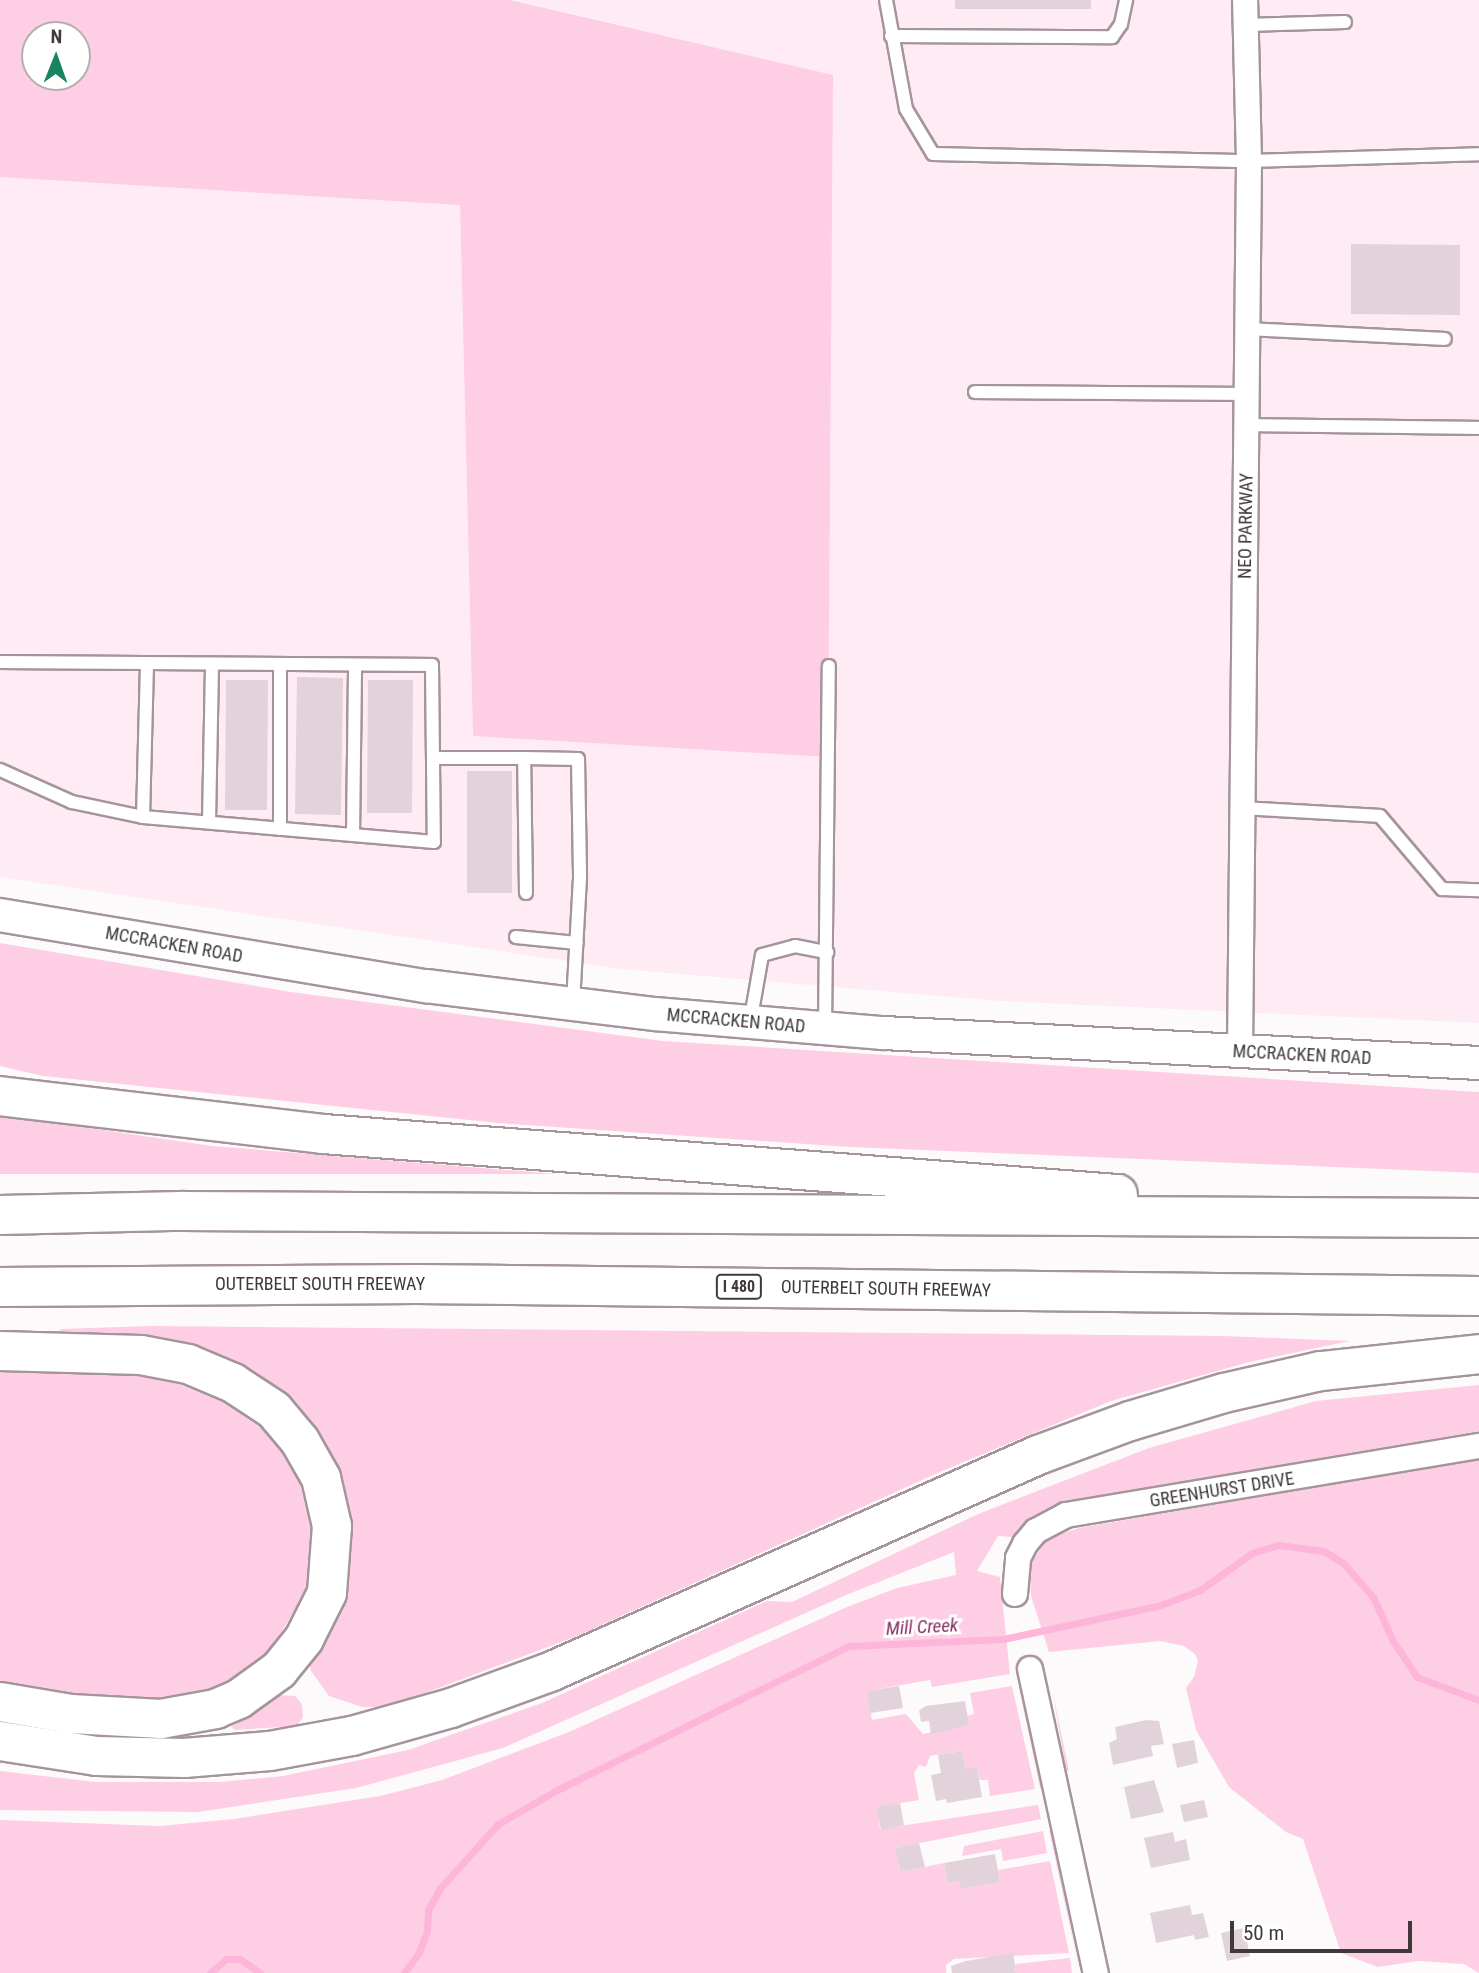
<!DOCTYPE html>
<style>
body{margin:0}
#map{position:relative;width:1479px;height:1973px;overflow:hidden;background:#fdfafc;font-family:"Roboto Condensed",sans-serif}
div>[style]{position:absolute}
.built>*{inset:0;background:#ffebf4}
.green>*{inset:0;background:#fecee5}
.stream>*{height:7px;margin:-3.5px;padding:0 3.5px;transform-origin:3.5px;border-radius:3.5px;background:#fdb5da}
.building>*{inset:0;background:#e2d2da}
.roads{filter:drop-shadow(2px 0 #a4959c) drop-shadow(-2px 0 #a4959c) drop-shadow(0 2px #a4959c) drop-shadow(0 -2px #a4959c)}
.service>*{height:12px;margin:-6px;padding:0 6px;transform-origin:6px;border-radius:6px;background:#fff}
.minor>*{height:24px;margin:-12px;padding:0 12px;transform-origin:12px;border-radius:12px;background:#fff}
.tertiary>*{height:32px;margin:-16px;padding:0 16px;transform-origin:16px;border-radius:16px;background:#fff}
.motorway>*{height:38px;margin:-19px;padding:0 19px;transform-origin:19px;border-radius:19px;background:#fff}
span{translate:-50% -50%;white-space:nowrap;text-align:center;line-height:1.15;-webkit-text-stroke:6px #fff;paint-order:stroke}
.shield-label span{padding:2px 5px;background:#fff;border:2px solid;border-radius:5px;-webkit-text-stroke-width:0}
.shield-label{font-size:16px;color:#40393c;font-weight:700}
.street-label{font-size:18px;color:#40393c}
.water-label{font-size:19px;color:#843261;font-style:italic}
.north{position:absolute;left:21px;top:21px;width:70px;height:70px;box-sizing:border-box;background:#fff;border:2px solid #b3b0b1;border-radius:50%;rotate:1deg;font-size:19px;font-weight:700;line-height:28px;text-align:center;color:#40393c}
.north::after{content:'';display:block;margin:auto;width:24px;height:32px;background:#188562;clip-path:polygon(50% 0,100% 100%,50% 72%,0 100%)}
.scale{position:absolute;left:1230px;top:1921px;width:182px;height:32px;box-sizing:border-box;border:4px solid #40393c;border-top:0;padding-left:9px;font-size:21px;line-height:24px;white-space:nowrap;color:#40393c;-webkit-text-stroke:5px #fff;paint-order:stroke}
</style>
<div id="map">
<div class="built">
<i style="clip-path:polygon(515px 0,1479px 0,1479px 1023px,1000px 1001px,621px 969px,0 877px,0 175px,460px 205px,473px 736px,832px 75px)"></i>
</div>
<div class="green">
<i style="clip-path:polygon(evenodd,0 0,511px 0,833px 75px,828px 757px,473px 736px,460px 205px,0 177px,0 0,35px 35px,77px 35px,77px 77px,35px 77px,35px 35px)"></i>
<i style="clip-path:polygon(0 943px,291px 992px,663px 1041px,1479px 1092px,1479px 1173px,850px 1147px,498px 1123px,43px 1076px,0 1066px)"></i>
<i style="clip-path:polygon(0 1115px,212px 1146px,557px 1174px,0 1174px)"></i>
<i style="clip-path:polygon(151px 1326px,1224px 1336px,1350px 1341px,1249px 1362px,1111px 1401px,942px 1471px,577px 1636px,420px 1695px,382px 1707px,362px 1707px,329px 1696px,311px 1671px,309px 1658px,325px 1635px,304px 1416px,56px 1334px,61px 1329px)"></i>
<i style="clip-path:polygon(81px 1371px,162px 1378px,220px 1400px,265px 1431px,287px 1454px,299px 1480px,313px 1536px,306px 1591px,271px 1649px,219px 1687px,162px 1701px,93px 1698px,0 1683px,0 1372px)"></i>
<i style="clip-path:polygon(1479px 1385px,1479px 1431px,1069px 1501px,1044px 1510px,1012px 1537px,998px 1536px,977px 1571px,1000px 1577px,1010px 1674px,932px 1687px,930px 1680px,867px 1691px,872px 1720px,906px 1714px,923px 1734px,969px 1725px,967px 1716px,974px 1714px,970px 1693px,1012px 1686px,1035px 1789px,990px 1796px,988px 1780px,980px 1780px,977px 1768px,966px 1769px,962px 1751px,930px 1756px,926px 1767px,919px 1765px,914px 1773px,919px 1800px,877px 1807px,880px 1829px,1038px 1805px,1041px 1819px,895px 1848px,900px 1872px,944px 1863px,948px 1883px,959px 1881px,961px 1889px,1000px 1882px,998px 1870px,1050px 1861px,1069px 1953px,954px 1959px,946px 1965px,946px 1973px,0 1973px,0 1820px,160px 1826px,234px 1819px,380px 1796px,442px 1780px,569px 1732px,847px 1607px,897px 1588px,956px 1575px,954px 1552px,846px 1595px,503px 1748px,356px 1788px,198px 1812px,0 1810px,0 1771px,96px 1782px,220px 1782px,283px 1776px,408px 1750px,542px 1703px,767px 1601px,792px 1602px,978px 1514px,1149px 1448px,1316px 1401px)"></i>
<i style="clip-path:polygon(1479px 1459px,1479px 1973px,1464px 1964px,1418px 1961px,1378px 1967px,1341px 1953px,1303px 1839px,1286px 1832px,1229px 1787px,1196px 1730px,1186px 1688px,1194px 1677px,1198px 1661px,1195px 1654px,1184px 1646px,1160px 1641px,1049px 1652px,1031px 1596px,1029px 1566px,1048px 1538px,1079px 1528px)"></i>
<i style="clip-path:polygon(1020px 1686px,1042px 1787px,1040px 1788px,1019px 1687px)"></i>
<i style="clip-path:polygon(1052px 1689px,1069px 1771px,1066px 1770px)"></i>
<i style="clip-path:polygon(278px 1695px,295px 1696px,302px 1704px,303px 1717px,297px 1726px,235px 1730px,231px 1727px)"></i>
<i style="clip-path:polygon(1049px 1830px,1051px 1831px,1080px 1973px)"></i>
<i style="clip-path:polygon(1043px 1831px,1047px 1853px,1003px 1861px,1001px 1849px,962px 1856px,964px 1846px)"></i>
<i style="clip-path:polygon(1070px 1958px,1072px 1973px,1016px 1973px,1015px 1964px)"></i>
</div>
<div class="stream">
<i style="left:210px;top:1973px;width:21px;rotate:-41deg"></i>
<i style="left:226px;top:1959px;width:14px"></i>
<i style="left:240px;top:1959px;width:24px;rotate:35deg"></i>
<i style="left:404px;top:1973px;width:26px;rotate:-54deg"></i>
<i style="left:419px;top:1952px;width:22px;rotate:-69deg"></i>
<i style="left:427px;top:1931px;width:21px;rotate:-87deg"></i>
<i style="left:428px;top:1910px;width:25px;rotate:-61deg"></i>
<i style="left:440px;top:1888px;width:86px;rotate:-47.8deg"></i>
<i style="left:498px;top:1824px;width:68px;rotate:-30deg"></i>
<i style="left:557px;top:1790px;width:326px;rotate:-26.3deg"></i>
<i style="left:849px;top:1646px;width:154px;rotate:-2.6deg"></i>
<i style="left:1003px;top:1639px;width:162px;rotate:-12.1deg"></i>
<i style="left:1161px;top:1605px;width:42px;rotate:-21deg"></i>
<i style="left:1200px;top:1590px;width:64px;rotate:-35.4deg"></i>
<i style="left:1252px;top:1553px;width:28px;rotate:-17deg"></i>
<i style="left:1279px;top:1545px;width:45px;rotate:7.6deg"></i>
<i style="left:1324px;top:1551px;width:22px;rotate:32deg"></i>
<i style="left:1343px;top:1563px;width:45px;rotate:48.6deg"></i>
<i style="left:1373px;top:1597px;width:48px;rotate:65.6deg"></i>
<i style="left:1393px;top:1641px;width:43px;rotate:56.3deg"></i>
<i style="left:1417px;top:1677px;width:66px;rotate:20.4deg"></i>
</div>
<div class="building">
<i style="clip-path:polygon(955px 0,1091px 0,1091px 9px,955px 9px)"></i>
<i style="clip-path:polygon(1351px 244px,1460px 245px,1460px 315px,1351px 314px)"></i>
<i style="clip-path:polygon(297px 677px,343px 678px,341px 815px,295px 814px)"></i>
<i style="clip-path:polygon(226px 680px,268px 680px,267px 810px,225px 810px)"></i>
<i style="clip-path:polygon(368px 680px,413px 680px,412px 813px,367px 813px)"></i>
<i style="clip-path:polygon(467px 771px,512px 771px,512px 893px,467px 893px)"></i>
<i style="clip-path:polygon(899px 1686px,903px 1708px,870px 1713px,867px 1691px)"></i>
<i style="clip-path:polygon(965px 1701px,969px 1725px,931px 1734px,929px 1721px,921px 1722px,919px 1710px,926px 1706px)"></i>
<i style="clip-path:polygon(1146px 1720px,1159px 1721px,1164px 1744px,1151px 1746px,1153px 1756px,1113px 1765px,1109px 1743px,1117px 1739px,1115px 1727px)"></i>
<i style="clip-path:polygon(1194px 1740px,1198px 1763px,1177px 1768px,1172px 1744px)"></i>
<i style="clip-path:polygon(962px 1751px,966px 1769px,977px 1767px,982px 1797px,947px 1803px,946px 1799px,936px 1801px,931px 1775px,941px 1773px,938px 1755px)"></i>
<i style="clip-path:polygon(1154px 1780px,1164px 1812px,1131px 1819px,1124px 1787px)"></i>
<i style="clip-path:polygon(1204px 1800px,1208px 1817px,1184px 1822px,1180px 1805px)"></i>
<i style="clip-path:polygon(900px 1803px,904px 1825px,881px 1830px,876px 1807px)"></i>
<i style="clip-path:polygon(1173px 1832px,1175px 1842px,1186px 1839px,1190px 1860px,1151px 1868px,1144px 1838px)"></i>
<i style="clip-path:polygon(919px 1843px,925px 1867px,900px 1872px,895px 1848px)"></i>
<i style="clip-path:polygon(995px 1854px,1000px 1882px,961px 1889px,959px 1881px,948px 1883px,944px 1863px)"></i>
<i style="clip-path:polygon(1190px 1905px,1192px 1915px,1203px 1913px,1209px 1937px,1195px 1940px,1194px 1935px,1156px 1943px,1150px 1913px)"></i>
<i style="clip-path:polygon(1244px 1928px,1250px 1956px,1227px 1961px,1221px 1933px)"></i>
<i style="clip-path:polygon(1013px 1953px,1016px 1973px,952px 1973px,951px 1966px,966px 1961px)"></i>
</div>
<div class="roads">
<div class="service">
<i style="left:886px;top:0;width:111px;rotate:79.6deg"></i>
<i style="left:906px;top:109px;width:52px;rotate:59deg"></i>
<i style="left:933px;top:154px;width:316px;rotate:1.3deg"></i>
<i style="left:1249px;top:161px;width:230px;rotate:-1.7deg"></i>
<i style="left:1246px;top:25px;width:99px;rotate:-1.7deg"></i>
<i style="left:891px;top:36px;width:221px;rotate:0.3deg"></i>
<i style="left:1112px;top:37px;width:16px;rotate:-55deg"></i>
<i style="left:1121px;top:24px;width:25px;rotate:-78deg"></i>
<i style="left:1248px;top:329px;width:197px;rotate:2.9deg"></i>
<i style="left:975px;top:392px;width:272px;rotate:0.4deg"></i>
<i style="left:1247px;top:425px;width:232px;rotate:0.7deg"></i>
<i style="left:0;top:662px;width:432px;rotate:0.4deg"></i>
<i style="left:432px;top:665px;width:177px;rotate:89.4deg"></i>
<i style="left:434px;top:842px;width:292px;rotate:-175.1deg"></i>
<i style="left:143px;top:817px;width:73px;rotate:-168.1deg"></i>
<i style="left:72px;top:802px;width:79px;rotate:-156deg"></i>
<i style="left:433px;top:758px;width:91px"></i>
<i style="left:1243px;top:808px;width:137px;rotate:3.3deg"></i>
<i style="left:1380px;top:816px;width:96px;rotate:49.7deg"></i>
<i style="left:1442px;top:889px;width:37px;rotate:2deg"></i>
<i style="left:143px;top:817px;width:154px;rotate:-88.5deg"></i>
<i style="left:209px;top:822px;width:158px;rotate:-88.9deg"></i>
<i style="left:280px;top:829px;width:165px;rotate:-90deg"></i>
<i style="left:353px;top:835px;width:170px;rotate:-89.3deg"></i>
<i style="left:526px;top:893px;width:135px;rotate:-90.8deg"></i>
<i style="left:524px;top:758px;width:54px;rotate:1.1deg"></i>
<i style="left:578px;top:759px;width:119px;rotate:89deg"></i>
<i style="left:580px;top:878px;width:127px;rotate:93.2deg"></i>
<i style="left:516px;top:937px;width:61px;rotate:5.6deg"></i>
<i style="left:750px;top:1023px;width:69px;rotate:-80deg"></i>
<i style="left:762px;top:955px;width:34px;rotate:-15deg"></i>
<i style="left:795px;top:946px;width:33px;rotate:11deg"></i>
<i style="left:825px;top:1029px;width:363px;rotate:-89.4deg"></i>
</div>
<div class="minor">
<i style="left:1240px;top:1052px;width:891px;rotate:-89.42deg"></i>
<i style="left:1249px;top:161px;width:161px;rotate:-91.4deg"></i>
<i style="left:1015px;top:1594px;width:36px;rotate:-85deg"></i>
<i style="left:1018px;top:1558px;width:16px;rotate:-63deg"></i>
<i style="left:1025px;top:1544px;width:17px;rotate:-50deg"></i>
<i style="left:1036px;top:1531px;width:34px;rotate:-28deg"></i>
<i style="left:1066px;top:1515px;width:419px;rotate:-9.5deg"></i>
<i style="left:1030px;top:1669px;width:311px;rotate:77.8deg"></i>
</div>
<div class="tertiary">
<i style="left:0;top:915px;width:432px;rotate:9.5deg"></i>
<i style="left:426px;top:986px;width:231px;rotate:7deg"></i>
<i style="left:655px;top:1014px;width:229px;rotate:4.8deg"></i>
<i style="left:883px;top:1033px;width:597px;rotate:2.88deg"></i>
</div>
<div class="motorway">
<i style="left:0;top:1096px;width:325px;rotate:6.7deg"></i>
<i style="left:323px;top:1134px;width:797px;rotate:4.32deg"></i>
<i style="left:0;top:1215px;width:182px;rotate:-1.3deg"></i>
<i style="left:182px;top:1211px;width:1297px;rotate:0.31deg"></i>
<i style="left:0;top:1287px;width:416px;rotate:-0.4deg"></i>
<i style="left:416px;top:1284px;width:1063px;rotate:0.65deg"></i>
<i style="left:0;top:1351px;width:141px;rotate:1.6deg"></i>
<i style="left:141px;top:1355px;width:48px;rotate:10.8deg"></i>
<i style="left:188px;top:1364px;width:49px;rotate:22.9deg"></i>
<i style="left:233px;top:1383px;width:49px;rotate:33.4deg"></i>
<i style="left:274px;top:1410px;width:40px;rotate:50deg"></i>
<i style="left:300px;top:1441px;width:43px;rotate:60.4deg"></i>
<i style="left:321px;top:1478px;width:49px;rotate:77.1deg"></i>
<i style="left:332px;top:1526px;width:67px;rotate:94.3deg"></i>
<i style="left:327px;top:1593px;width:51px;rotate:116.6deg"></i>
<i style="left:304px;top:1639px;width:40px;rotate:129deg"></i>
<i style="left:279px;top:1670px;width:49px;rotate:144.1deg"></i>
<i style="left:239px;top:1699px;width:25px;rotate:157deg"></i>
<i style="left:216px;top:1709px;width:56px;rotate:169.7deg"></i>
<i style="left:161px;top:1719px;width:90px;rotate:-176.8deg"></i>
<i style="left:71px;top:1714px;width:72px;rotate:-170.4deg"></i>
<i style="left:0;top:1741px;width:98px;rotate:8.8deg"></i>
<i style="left:97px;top:1756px;width:87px;rotate:1.3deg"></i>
<i style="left:184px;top:1758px;width:86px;rotate:-4.7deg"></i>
<i style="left:270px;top:1751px;width:83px;rotate:-10.4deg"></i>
<i style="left:352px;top:1736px;width:103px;rotate:-15.8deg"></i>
<i style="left:451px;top:1708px;width:105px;rotate:-20deg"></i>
<i style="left:550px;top:1672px;width:534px;rotate:-23.97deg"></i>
<i style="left:1038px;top:1455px;width:98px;rotate:-20.3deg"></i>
<i style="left:1130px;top:1421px;width:98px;rotate:-16.6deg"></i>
<i style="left:1224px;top:1393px;width:99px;rotate:-12.8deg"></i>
<i style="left:1321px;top:1371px;width:159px;rotate:-6.1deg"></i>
</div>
</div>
<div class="shield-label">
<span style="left:739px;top:1287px">I 480</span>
</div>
<div class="street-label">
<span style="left:1246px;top:526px;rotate:-89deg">NEO PARKWAY</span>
<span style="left:174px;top:945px;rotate:10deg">MCCRACKEN ROAD</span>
<span style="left:736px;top:1021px;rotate:5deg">MCCRACKEN ROAD</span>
<span style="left:1302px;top:1055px;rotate:3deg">MCCRACKEN ROAD</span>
<span style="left:320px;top:1284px">OUTERBELT SOUTH FREEWAY</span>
<span style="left:886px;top:1289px;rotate:1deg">OUTERBELT SOUTH FREEWAY</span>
<span style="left:1222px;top:1490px;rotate:-9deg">GREENHURST DRIVE</span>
</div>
<div class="water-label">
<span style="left:922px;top:1627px;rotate:-3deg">Mill Creek</span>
</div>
<div class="north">N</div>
<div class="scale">50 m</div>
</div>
